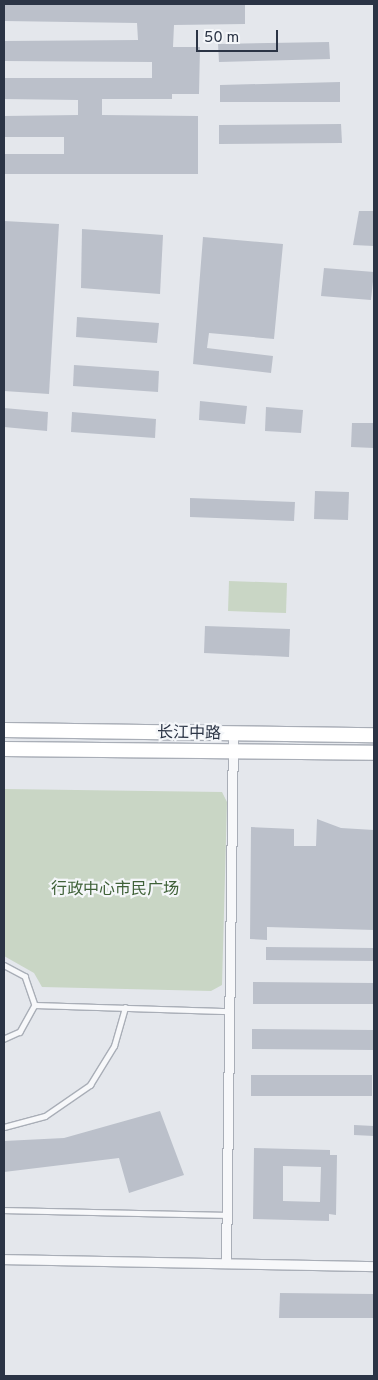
<!DOCTYPE html>
<meta charset="utf-8">
<style>
body{margin:0}
#map{position:relative;width:378px;height:1380px;overflow:hidden;background:#e4e7ec;font-family:Overpass,"Noto Sans SC",sans-serif}
div>[style]{position:absolute}
.green>*{inset:0;background:#c9d6c5}
.building>*{inset:0;background:#bbc0ca}
.roads{filter:drop-shadow(1px 0 #a9aeb7) drop-shadow(-1px 0 #a9aeb7) drop-shadow(0 1px #a9aeb7) drop-shadow(0 -1px #a9aeb7)}
.service>*{height:4.5px;margin:-2.25px;padding:0 2.25px;transform-origin:2.25px;border-radius:2.25px;background:#f7f8fa}
.minor>*{height:9px;margin:-4.5px;padding:0 4.5px;transform-origin:4.5px;border-radius:4.5px;background:#f7f8fa}
.primary>*{height:14px;margin:-7px;padding:0 7px;transform-origin:7px;border-radius:7px;background:#fff}
span{translate:-50% -50%;white-space:nowrap;text-align:center;line-height:1.15;-webkit-text-stroke:4.5px #f4f6f9;paint-order:stroke}
.street-label{font-size:16px;color:#2b3445}
.park-label{font-size:16px;color:#3f6138}
.frame{position:absolute;inset:0;border:5px solid #2b3445;pointer-events:none}
.scale{position:absolute;left:196px;top:30px;width:82px;height:22px;box-sizing:border-box;border:2px solid #2b3445;border-top:0;padding-left:6px;font-size:15px;line-height:18px;white-space:nowrap;color:#2b3445;-webkit-text-stroke:4px #f4f6f9;paint-order:stroke}
</style>
<div id="map">
<div class="green">
<i style="clip-path:polygon(229px 581px,287px 583px,286px 613px,228px 611px)"></i>
<i style="clip-path:polygon(4px 789px,222px 792px,227px 802px,222px 985px,211px 991px,42px 987px,34px 973px,4px 956px)"></i>
</div>
<div class="building">
<i style="clip-path:polygon(4px 4px,245px 4px,245px 24px,174px 25px,173px 47px,200px 47px,199px 94px,172px 94px,172px 99px,102px 99px,102px 115px,198px 116px,198px 174px,4px 174px,4px 154px,64px 154px,64px 137px,4px 137px,4px 116px,78px 115px,78px 100px,4px 99px,4px 78px,152px 78px,152px 62px,4px 61px,4px 41px,138px 40px,137px 23px,4px 21px)"></i>
<i style="clip-path:polygon(329px 42px,330px 59px,219px 62px,218px 44px)"></i>
<i style="clip-path:polygon(340px 82px,340px 102px,220px 102px,220px 85px)"></i>
<i style="clip-path:polygon(341px 124px,342px 143px,219px 144px,219px 125px)"></i>
<i style="clip-path:polygon(359px 211px,374px 211px,374px 246px,353px 245px)"></i>
<i style="clip-path:polygon(4px 221px,59px 224px,49px 394px,4px 391px)"></i>
<i style="clip-path:polygon(82px 229px,163px 235px,160px 294px,81px 288px)"></i>
<i style="clip-path:polygon(203px 237px,283px 244px,274px 339px,209px 333px,207px 348px,273px 356px,271px 373px,193px 364px)"></i>
<i style="clip-path:polygon(324px 268px,374px 272px,371px 300px,321px 296px)"></i>
<i style="clip-path:polygon(77px 317px,159px 323px,157px 343px,76px 337px)"></i>
<i style="clip-path:polygon(74px 365px,159px 371px,158px 392px,73px 386px)"></i>
<i style="clip-path:polygon(200px 401px,247px 406px,245px 424px,199px 420px)"></i>
<i style="clip-path:polygon(266px 407px,303px 410px,301px 433px,265px 431px)"></i>
<i style="clip-path:polygon(4px 408px,48px 412px,47px 431px,4px 427px)"></i>
<i style="clip-path:polygon(72px 412px,156px 419px,155px 438px,71px 432px)"></i>
<i style="clip-path:polygon(352px 423px,374px 423px,374px 448px,351px 447px)"></i>
<i style="clip-path:polygon(315px 491px,349px 492px,348px 520px,314px 519px)"></i>
<i style="clip-path:polygon(190px 498px,295px 502px,294px 521px,190px 517px)"></i>
<i style="clip-path:polygon(205px 626px,290px 629px,289px 657px,204px 653px)"></i>
<i style="clip-path:polygon(317px 819px,341px 828px,374px 830px,374px 930px,267px 927px,267px 940px,250px 939px,251px 827px,294px 829px,294px 846px,316px 846px)"></i>
<i style="clip-path:polygon(266px 947px,374px 948px,374px 961px,266px 960px)"></i>
<i style="clip-path:polygon(253px 982px,374px 983px,374px 1004px,253px 1004px)"></i>
<i style="clip-path:polygon(252px 1029px,374px 1030px,374px 1050px,252px 1049px)"></i>
<i style="clip-path:polygon(251px 1075px,372px 1075px,372px 1096px,251px 1096px)"></i>
<i style="clip-path:polygon(160px 1111px,184px 1175px,129px 1193px,119px 1158px,4px 1172px,4px 1141px,64px 1138px)"></i>
<i style="clip-path:polygon(354px 1125px,374px 1126px,374px 1136px,354px 1135px)"></i>
<i style="clip-path:polygon(evenodd,254px 1148px,330px 1150px,330px 1155px,337px 1155px,336px 1215px,329px 1214px,329px 1221px,253px 1219px,254px 1148px,283px 1166px,321px 1167px,320px 1202px,283px 1201px,283px 1166px)"></i>
<i style="clip-path:polygon(280px 1293px,374px 1294px,374px 1318px,279px 1318px)"></i>
</div>
<div class="roads">
<div class="service">
<i style="left:4px;top:965px;width:24px;rotate:28deg"></i>
<i style="left:25px;top:976px;width:31px;rotate:71deg"></i>
<i style="left:35px;top:1005px;width:31px;rotate:119deg"></i>
<i style="left:20px;top:1032px;width:17px;rotate:156deg"></i>
<i style="left:35px;top:1005px;width:195px;rotate:1.8deg"></i>
<i style="left:4px;top:1127px;width:42px;rotate:-15deg"></i>
<i style="left:45px;top:1116px;width:55px;rotate:-34.6deg"></i>
<i style="left:90px;top:1085px;width:46px;rotate:-58.4deg"></i>
<i style="left:114px;top:1046px;width:40px;rotate:-74deg"></i>
<i style="left:4px;top:1210px;width:223px;rotate:1.3deg"></i>
</div>
<div class="minor">
<i style="left:4px;top:1259px;width:370px;rotate:1.1deg"></i>
<i style="left:226px;top:1262px;width:527px;rotate:-89.24deg"></i>
</div>
<div class="primary">
<i style="left:4px;top:730px;width:370px;rotate:0.8deg"></i>
<i style="left:4px;top:749px;width:370px;rotate:0.6deg"></i>
</div>
</div>
<div class="street-label">
<span style="left:189px;top:734px;rotate:1deg">长江中路</span>
</div>
<div class="park-label">
<span style="left:115px;top:890px">行政中心市民广场</span>
</div>
<div class="frame"></div>
<div class="scale">50 m</div>
</div>
